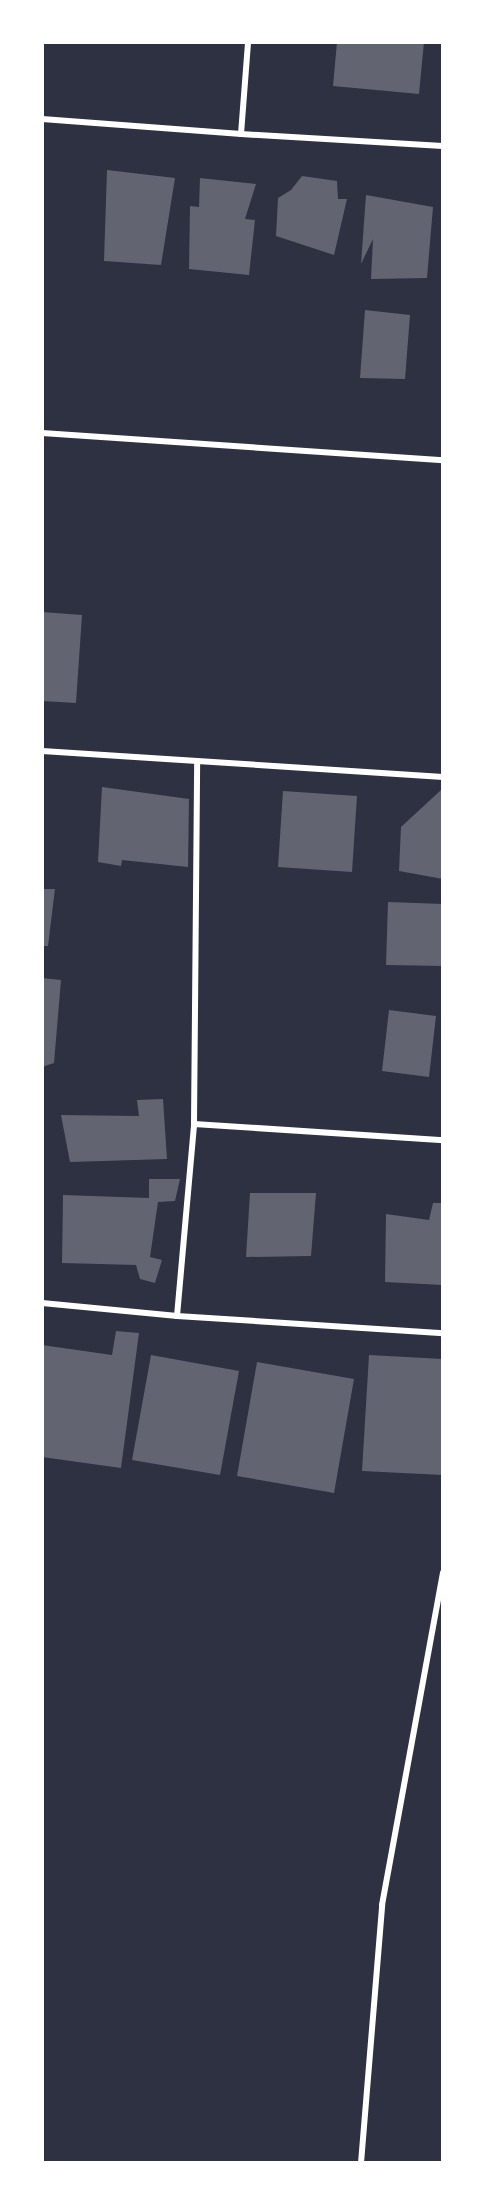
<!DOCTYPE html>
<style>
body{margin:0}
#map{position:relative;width:485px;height:2205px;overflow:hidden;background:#2d3142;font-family:"Golos Text",sans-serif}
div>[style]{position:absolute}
.building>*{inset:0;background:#626471}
.minor>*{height:6px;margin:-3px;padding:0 3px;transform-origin:3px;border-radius:3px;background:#fff}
span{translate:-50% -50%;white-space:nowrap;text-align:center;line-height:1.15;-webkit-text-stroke:4.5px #fff;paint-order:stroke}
.frame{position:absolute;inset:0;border:44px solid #fff;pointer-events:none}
</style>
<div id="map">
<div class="building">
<i style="clip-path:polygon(337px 42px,424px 42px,419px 94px,333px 86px)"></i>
<i style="clip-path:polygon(107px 170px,175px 178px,161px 265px,104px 261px)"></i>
<i style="clip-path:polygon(302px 176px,337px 181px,338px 199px,347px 199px,334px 255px,276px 236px,278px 198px,291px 190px)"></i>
<i style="clip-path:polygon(200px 178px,256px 184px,245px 219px,255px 220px,249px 275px,189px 269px,190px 206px,199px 207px)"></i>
<i style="clip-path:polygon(366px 195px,433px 207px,427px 278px,371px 279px,373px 239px,361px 264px)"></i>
<i style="clip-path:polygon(365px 310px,410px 315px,405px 379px,360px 378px)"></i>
<i style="clip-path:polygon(42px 612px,82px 615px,76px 703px,42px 701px)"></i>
<i style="clip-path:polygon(102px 787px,189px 799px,188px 867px,122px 860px,121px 866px,98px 862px)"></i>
<i style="clip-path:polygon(441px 790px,443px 879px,399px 871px,401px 827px)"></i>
<i style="clip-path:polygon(283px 791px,357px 796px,352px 872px,278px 867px)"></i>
<i style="clip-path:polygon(42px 889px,55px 889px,48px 946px,42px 946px)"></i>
<i style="clip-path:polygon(388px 902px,443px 904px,443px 966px,386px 965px)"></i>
<i style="clip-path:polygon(42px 978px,61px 980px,54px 1063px,42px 1067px)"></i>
<i style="clip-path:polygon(389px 1010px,436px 1016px,429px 1077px,382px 1071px)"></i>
<i style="clip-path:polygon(163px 1099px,167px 1159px,70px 1162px,61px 1115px,139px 1116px,137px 1100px)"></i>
<i style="clip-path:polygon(149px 1179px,180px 1179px,175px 1201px,158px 1202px,150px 1257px,162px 1260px,155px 1283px,140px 1279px,136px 1265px,62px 1263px,63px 1195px,149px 1198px)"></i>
<i style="clip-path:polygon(250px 1193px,316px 1193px,311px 1256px,246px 1257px)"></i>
<i style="clip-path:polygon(433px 1203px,443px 1203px,443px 1285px,385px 1282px,386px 1214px,429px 1220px)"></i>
<i style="clip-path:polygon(116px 1331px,139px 1333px,121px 1468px,42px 1457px,42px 1345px,112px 1355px)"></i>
<i style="clip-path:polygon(151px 1355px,239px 1371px,220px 1475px,132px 1460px)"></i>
<i style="clip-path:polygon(369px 1355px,443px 1359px,443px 1475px,362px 1471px)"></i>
<i style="clip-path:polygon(257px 1362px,354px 1379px,334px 1493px,237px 1476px)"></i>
</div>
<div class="minor">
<i style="left:42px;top:119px;width:200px;rotate:4.3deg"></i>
<i style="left:241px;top:134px;width:202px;rotate:3.4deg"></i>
<i style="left:241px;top:134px;width:92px;rotate:-85.6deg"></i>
<i style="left:42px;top:433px;width:402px;rotate:3.9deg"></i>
<i style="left:42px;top:751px;width:402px;rotate:3.7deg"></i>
<i style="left:194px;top:1124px;width:250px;rotate:3.7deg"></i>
<i style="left:42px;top:1303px;width:136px;rotate:5.5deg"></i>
<i style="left:177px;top:1316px;width:267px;rotate:3.7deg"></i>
<i style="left:177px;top:1316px;width:193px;rotate:-84.9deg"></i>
<i style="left:194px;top:1124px;width:362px;rotate:-89.5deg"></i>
<i style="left:361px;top:2163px;width:259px;rotate:-85.3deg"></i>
<i style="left:382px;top:1905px;width:338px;rotate:-79.6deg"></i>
</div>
<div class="frame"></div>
</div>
